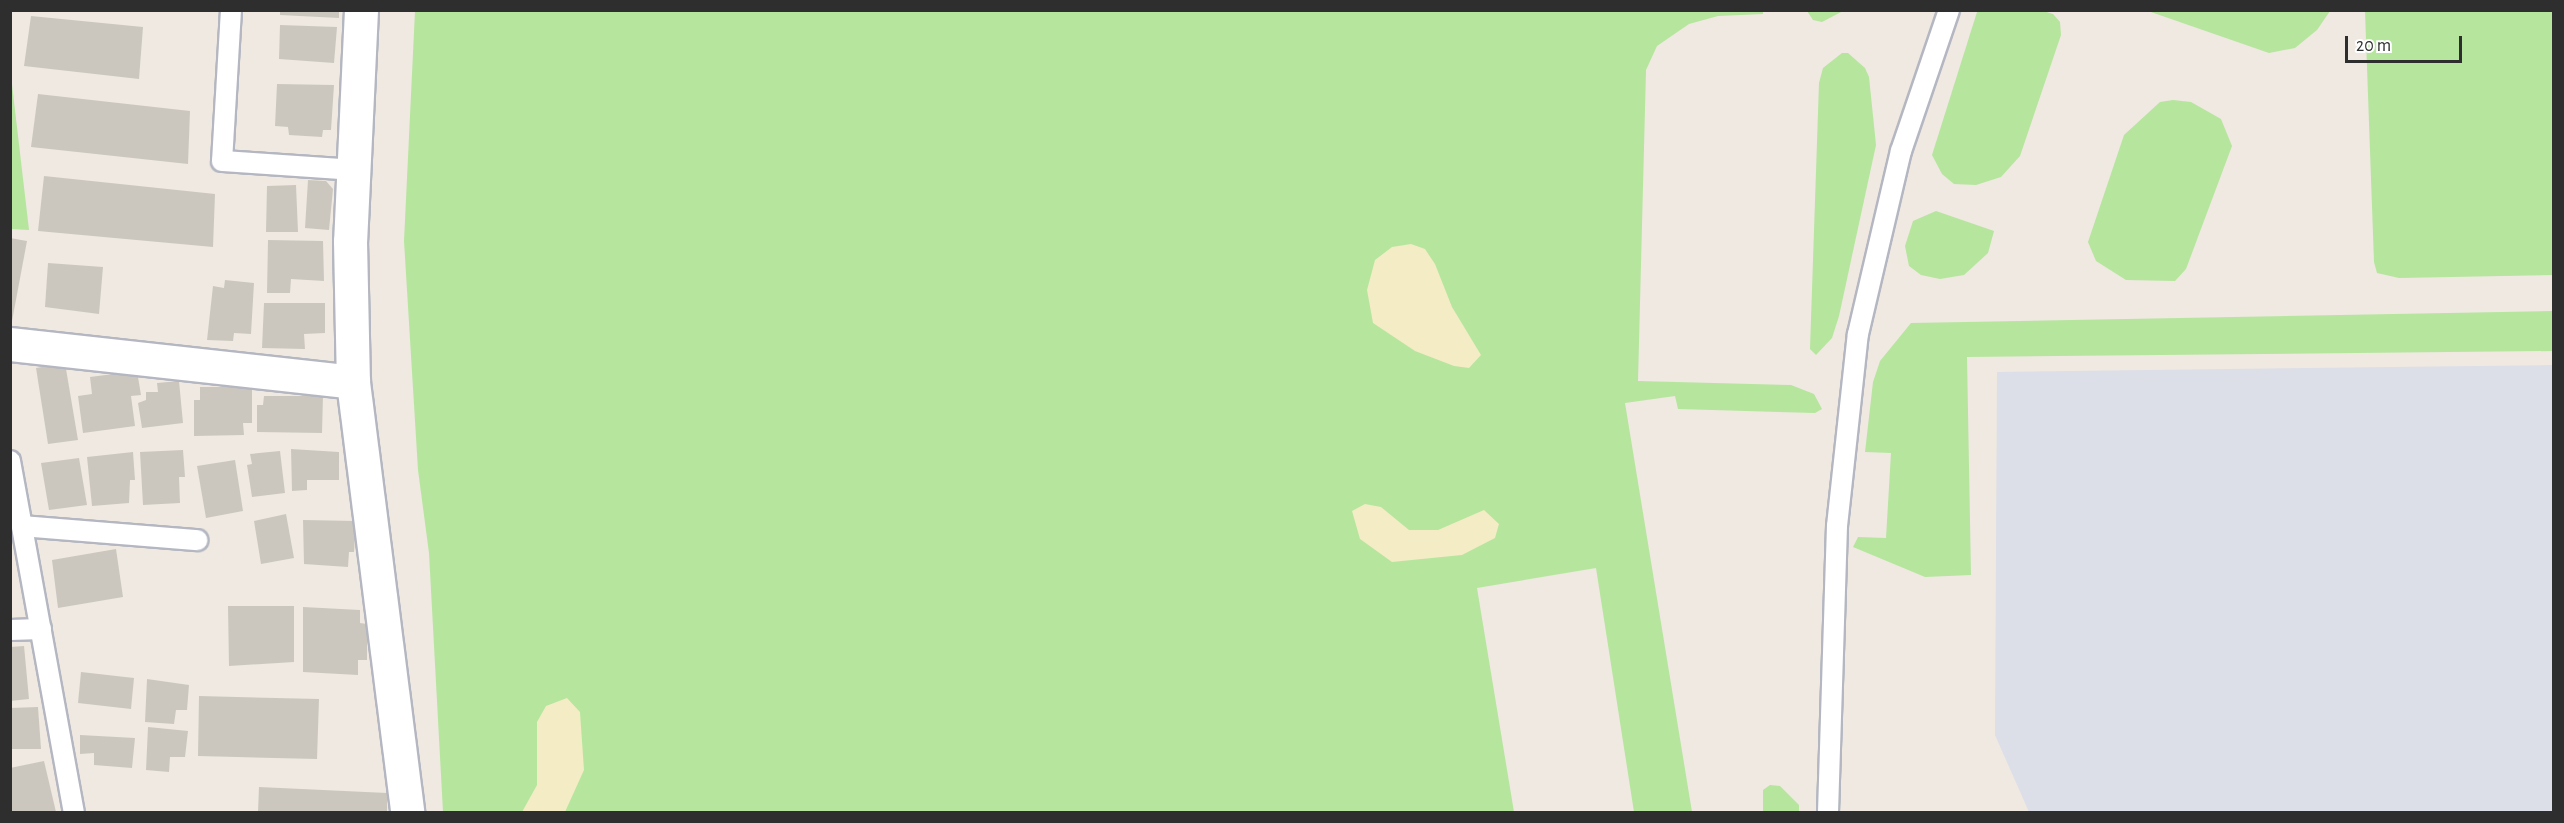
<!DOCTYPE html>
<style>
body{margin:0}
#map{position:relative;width:2564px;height:823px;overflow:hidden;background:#efe9e1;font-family:"Alegreya Sans",sans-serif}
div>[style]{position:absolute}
.airport>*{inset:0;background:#dcdee8}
.green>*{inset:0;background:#b6e59e}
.sand>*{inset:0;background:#f3ecc5}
.building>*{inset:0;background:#cbc7bf}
.roads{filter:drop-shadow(2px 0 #b4b7c1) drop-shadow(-2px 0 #b4b7c1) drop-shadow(0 2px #b4b7c1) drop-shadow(0 -2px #b4b7c1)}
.service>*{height:20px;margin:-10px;padding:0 10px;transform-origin:10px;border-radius:10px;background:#fff}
.minor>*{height:33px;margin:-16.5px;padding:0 16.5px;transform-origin:16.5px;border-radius:16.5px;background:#fff}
span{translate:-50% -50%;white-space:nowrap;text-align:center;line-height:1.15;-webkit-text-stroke:6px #fff;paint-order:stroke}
.frame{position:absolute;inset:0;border:12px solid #2e2e2e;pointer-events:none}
.scale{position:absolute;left:2345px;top:36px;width:117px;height:27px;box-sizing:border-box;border:3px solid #2e2e2e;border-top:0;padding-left:8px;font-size:18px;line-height:21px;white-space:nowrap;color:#2e2e2e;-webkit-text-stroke:4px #fff;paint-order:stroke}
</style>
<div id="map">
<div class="airport">
<i style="clip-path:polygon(2553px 365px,2553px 812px,2029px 812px,1995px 735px,1997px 372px)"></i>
</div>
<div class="green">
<i style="clip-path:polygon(2040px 10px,2053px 14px,2060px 22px,2061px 35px,2020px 156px,2001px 177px,1976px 185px,1954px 184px,1942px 174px,1932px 155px,1977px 12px)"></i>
<i style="clip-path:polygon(415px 11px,1763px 11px,1763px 14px,1718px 16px,1689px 24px,1657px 46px,1646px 70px,1638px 381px,1791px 385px,1814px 394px,1822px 409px,1815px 413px,1678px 409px,1675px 396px,1625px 403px,1692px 812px,1634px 812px,1596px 568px,1477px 588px,1514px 812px,443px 812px,429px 553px,418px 470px,404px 241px)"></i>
<i style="clip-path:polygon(1807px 11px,1807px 10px,1843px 11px,1822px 22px,1813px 20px)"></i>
<i style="clip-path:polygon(2148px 11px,2330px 10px,2330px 11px,2317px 30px,2295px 48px,2269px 53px)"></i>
<i style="clip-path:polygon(2365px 11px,2553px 11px,2553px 275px,2399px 278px,2377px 273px,2374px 262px)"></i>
<i style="clip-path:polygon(1842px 53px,1848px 53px,1865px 68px,1869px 77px,1876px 145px,1839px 316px,1832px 338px,1816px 355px,1810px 349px,1819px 83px,1823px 68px)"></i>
<i style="clip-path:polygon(10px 76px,11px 76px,29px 230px,11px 229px)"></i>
<i style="clip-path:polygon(2173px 100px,2191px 102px,2221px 119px,2232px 146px,2186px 269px,2175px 281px,2126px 280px,2096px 261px,2088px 242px,2124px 135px,2160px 102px)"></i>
<i style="clip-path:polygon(1936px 211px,1994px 231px,1988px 253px,1964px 275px,1940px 279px,1921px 275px,1909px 266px,1905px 246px,1913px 221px)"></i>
<i style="clip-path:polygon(2553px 311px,2553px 351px,1967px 357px,1971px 575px,1925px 577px,1853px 547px,1858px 537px,1886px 538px,1891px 453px,1865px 452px,1873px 382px,1880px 361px,1911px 323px)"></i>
<i style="clip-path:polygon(1770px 785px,1780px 786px,1799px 805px,1799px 812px,1763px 812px,1763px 790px)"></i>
</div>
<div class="sand">
<i style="clip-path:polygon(1411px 244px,1425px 249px,1435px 264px,1452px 307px,1481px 355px,1469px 368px,1454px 366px,1415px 351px,1373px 323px,1367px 290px,1375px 260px,1392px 247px)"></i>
<i style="clip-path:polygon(1365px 504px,1381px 507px,1409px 530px,1438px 530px,1484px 510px,1499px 524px,1495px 538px,1462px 555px,1392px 562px,1360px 539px,1352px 511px)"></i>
<i style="clip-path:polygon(567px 698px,580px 712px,584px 770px,565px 812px,522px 812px,537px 785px,537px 722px,546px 706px)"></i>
</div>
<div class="building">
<i style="clip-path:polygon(280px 10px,339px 10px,339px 18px,280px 15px)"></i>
<i style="clip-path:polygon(31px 16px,143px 27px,139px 79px,24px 66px)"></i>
<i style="clip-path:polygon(280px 25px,337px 27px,334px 63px,279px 59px)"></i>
<i style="clip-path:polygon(277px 84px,334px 85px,331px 130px,323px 130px,322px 137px,289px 135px,288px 127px,275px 126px)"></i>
<i style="clip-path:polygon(38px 94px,190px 111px,188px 164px,31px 147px)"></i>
<i style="clip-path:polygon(44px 176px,215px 194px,213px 247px,38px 231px)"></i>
<i style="clip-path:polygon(308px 180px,326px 181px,333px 189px,329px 230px,305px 228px)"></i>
<i style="clip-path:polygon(296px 185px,298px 232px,266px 232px,267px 186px)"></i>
<i style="clip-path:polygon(10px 238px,27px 241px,12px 321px,10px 321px)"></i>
<i style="clip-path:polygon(268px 240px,323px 241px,324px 281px,291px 279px,290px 293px,267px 293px)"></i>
<i style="clip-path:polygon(48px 263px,103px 267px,99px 314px,45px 307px)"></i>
<i style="clip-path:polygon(225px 280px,254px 283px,251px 334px,234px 333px,233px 341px,207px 340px,213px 286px,224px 288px)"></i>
<i style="clip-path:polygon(264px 303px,325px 303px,325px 333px,304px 334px,305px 349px,262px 348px)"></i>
<i style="clip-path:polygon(65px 363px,78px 440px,48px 444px,36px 368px)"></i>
<i style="clip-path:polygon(137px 371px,141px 395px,131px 396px,135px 426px,83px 433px,78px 396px,92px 394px,90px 377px)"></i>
<i style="clip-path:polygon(179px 381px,183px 423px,142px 428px,138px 403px,146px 400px,146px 392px,158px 392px,157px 383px)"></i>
<i style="clip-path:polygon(200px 387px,252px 387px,252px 423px,243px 423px,244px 435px,194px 436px,194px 400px,200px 400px)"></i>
<i style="clip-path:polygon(264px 396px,323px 396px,322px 433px,257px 432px,257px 405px,263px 405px)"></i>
<i style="clip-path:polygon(291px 449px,339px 452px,339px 480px,307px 480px,307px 490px,292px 491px)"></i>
<i style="clip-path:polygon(183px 450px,185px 477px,179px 477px,180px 503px,143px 505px,140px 452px)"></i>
<i style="clip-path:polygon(280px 451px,285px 493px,252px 497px,247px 465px,252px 464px,250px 454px)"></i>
<i style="clip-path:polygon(133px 452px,135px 480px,130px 480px,129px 503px,92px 506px,87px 457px)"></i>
<i style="clip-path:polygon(79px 458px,87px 505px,49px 510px,41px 463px)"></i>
<i style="clip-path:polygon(235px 460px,243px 511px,206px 518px,197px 466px)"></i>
<i style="clip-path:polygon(286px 514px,294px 558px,261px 564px,254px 521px)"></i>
<i style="clip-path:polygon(303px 520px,356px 521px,354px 552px,349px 552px,348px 567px,304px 564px)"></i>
<i style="clip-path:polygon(116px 549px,123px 597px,58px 608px,52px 560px)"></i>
<i style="clip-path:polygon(228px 606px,294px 606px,294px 662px,229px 666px)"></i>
<i style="clip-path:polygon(303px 607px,360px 610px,360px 623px,367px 624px,367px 660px,358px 660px,358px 675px,303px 672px)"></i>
<i style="clip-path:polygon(24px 646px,29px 699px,10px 701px,10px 647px)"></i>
<i style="clip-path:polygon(81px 672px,134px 678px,131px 709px,78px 703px)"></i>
<i style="clip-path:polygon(147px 679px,189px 685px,187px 710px,176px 710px,174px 724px,145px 722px)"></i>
<i style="clip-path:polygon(199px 696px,319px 699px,317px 759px,198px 756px)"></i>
<i style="clip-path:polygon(38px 707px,41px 749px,10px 749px,10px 708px)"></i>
<i style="clip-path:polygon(148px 727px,188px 731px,185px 757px,170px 757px,169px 772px,146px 770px)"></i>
<i style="clip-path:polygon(80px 735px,135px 738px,132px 768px,94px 765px,94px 753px,80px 754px)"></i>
<i style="clip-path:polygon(44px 761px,56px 812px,10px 812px,10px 768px)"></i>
<i style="clip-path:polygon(259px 787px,387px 793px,387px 812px,258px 812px)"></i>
</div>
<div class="roads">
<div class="service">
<i style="left:231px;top:10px;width:151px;rotate:93.4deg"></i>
<i style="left:222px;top:161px;width:131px;rotate:3.9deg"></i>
<i style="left:10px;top:461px;width:357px;rotate:79.7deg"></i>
<i style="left:22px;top:526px;width:176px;rotate:4.6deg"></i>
<i style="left:10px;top:630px;width:31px;rotate:-2deg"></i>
<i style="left:1828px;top:812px;width:286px;rotate:-88.2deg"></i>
<i style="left:1837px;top:526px;width:193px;rotate:-83.8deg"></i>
<i style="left:1858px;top:334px;width:188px;rotate:-76.8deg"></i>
<i style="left:1901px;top:151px;width:149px;rotate:-71.2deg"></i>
</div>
<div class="minor">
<i style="left:361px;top:10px;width:231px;rotate:92.7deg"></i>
<i style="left:350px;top:241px;width:141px;rotate:88.8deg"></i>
<i style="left:353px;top:382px;width:433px;rotate:82.8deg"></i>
<i style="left:10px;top:344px;width:345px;rotate:6.3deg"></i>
</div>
</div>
<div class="frame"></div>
<div class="scale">20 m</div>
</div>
